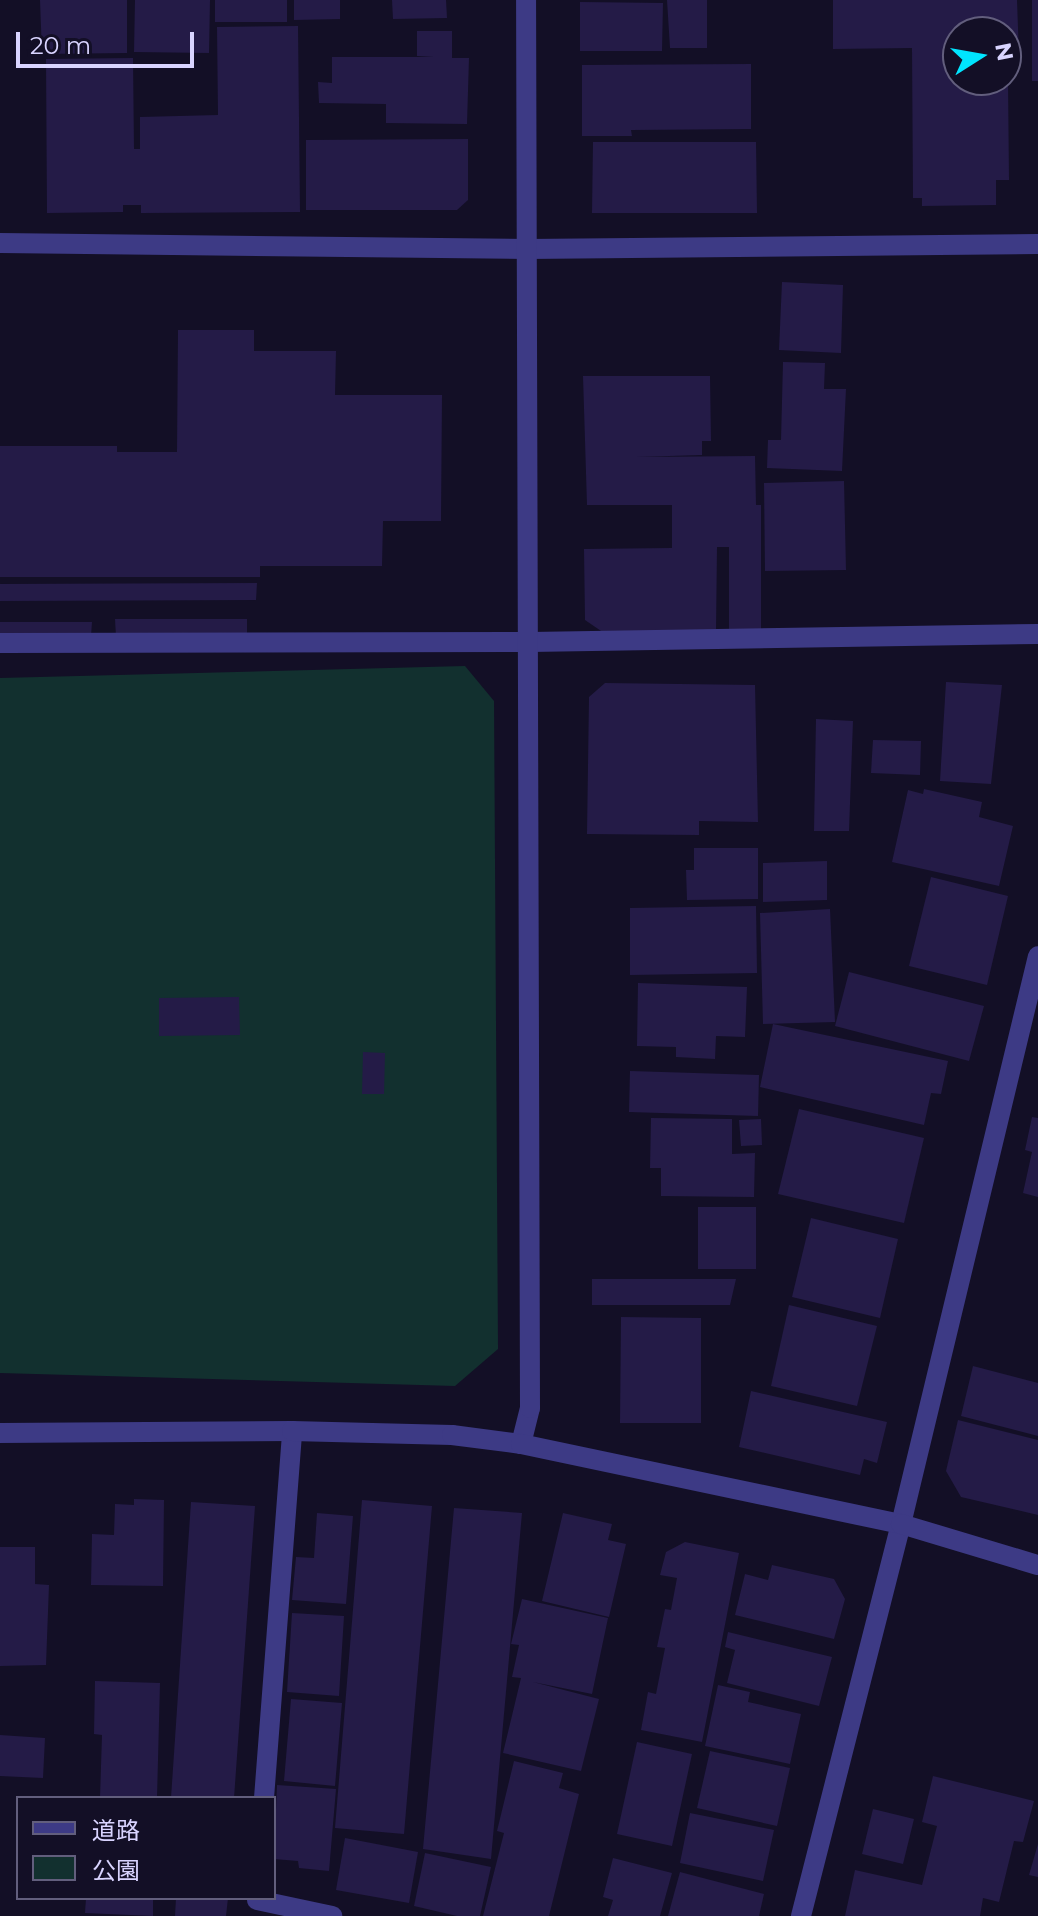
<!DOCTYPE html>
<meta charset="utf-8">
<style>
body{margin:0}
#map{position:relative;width:1038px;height:1916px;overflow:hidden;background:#130f26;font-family:Montserrat,"Noto Sans JP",sans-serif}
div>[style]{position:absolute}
.green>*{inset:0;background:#12302f}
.building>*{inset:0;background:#241b47}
.minor>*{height:20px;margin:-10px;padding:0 10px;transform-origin:10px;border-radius:10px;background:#3d3a85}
.tertiary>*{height:20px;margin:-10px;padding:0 10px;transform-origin:10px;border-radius:10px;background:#3d3a85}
span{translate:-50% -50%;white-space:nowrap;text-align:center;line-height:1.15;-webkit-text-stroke:6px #130f26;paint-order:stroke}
.legend{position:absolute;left:16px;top:1796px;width:260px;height:104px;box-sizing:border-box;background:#130f26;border:2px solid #625e7d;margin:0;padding:10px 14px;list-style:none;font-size:24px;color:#d9d4ff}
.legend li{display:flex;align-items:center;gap:16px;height:40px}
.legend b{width:40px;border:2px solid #625e7d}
.north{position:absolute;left:942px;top:16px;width:80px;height:80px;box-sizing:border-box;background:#130f26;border:2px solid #625e7d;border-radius:50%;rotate:79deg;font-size:22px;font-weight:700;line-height:32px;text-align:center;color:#d9d4ff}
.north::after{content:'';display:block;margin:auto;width:28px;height:36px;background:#00e5ff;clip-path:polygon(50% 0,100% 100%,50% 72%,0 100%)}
.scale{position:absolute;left:16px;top:32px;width:178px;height:36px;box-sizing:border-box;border:4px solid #d9d4ff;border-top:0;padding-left:10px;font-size:24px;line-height:28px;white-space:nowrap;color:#d9d4ff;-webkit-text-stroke:6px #130f26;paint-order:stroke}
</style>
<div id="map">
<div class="green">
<i style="clip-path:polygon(465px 666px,494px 701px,498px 1349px,455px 1386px,0 1373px,0 678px)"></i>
</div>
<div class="building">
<i style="clip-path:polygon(40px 0,127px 0,127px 53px,42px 54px)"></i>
<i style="clip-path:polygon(135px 0,210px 0,209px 53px,134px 52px)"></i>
<i style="clip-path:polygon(215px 0,287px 0,287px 22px,215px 22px)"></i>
<i style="clip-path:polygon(294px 0,340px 0,340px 19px,294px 20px)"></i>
<i style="clip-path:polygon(392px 0,446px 0,447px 18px,393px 19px)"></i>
<i style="clip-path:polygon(667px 0,707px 0,707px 48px,670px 48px)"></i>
<i style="clip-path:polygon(833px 0,1017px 0,1019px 56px,1006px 55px,1006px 32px,958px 32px,958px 80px,1008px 80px,1009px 180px,996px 180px,996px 205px,922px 206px,922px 198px,913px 198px,912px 48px,833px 49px)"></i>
<i style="clip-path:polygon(1032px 0,1038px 0,1038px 81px,1032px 81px)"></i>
<i style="clip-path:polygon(580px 2px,663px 3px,662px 51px,580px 51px)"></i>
<i style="clip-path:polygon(298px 26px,300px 212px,141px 213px,141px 205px,123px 205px,123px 212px,47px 213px,46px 59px,133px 58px,134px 149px,140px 149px,140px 117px,218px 115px,217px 27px)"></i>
<i style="clip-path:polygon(417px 31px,452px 31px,452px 58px,469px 58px,467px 124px,386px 123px,386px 104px,319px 103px,318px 82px,332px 83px,332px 57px,434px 57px,417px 56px)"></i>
<i style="clip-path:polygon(751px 64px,751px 129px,631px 130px,632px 136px,582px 136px,582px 65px)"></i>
<i style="clip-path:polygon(468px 139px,468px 200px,457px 210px,306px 210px,306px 140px)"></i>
<i style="clip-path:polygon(593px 142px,756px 142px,757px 213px,592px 213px)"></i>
<i style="clip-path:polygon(782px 282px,843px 285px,841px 353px,779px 350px)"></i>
<i style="clip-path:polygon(178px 330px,254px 330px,254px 351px,336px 351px,335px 395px,442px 395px,441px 521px,383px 521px,382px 566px,260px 566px,260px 577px,0 577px,0 446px,117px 446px,117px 452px,177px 452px)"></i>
<i style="clip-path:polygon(783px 362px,825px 363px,824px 389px,846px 389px,842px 471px,767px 468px,768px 440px,781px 440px)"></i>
<i style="clip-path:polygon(583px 376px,710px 376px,711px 441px,702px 441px,702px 455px,636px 457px,755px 456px,756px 505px,761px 505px,761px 634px,729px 635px,729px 547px,717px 547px,716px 632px,604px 633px,585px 620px,584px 549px,672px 548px,672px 505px,587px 505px)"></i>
<i style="clip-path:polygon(844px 481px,846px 570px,765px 571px,764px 483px)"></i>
<i style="clip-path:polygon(257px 583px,256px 600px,0 601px,0 584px)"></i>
<i style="clip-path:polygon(115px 619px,247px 619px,247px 637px,116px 637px)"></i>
<i style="clip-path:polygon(0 622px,92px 622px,91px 636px,0 635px)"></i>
<i style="clip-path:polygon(946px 682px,1002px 685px,991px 784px,940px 781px)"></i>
<i style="clip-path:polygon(605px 683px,755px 685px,758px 822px,699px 821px,699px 835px,587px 834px,589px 697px)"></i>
<i style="clip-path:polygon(816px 719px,853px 721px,849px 831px,814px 831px)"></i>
<i style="clip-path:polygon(873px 740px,921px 741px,920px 775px,871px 773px)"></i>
<i style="clip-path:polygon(924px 789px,982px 802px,979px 817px,1013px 826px,999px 886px,892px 862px,908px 790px,923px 794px)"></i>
<i style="clip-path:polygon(694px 848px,758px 848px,758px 899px,687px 900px,686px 870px,694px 870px)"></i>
<i style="clip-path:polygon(827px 861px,827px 900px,763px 902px,763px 863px)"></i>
<i style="clip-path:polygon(931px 877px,1008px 896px,987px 985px,909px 966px)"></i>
<i style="clip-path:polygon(756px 906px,757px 973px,630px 975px,630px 908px)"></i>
<i style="clip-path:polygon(830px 909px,835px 1022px,763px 1024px,760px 913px)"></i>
<i style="clip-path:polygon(849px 972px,984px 1006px,969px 1061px,835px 1026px)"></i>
<i style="clip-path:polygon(638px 983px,747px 987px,745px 1037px,716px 1036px,715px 1059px,676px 1057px,676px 1047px,637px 1046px)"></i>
<i style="clip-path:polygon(239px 997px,240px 1035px,159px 1036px,159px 998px)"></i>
<i style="clip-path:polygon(773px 1024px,948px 1061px,941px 1094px,931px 1093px,924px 1125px,760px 1087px)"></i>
<i style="clip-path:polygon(363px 1052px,385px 1053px,384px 1094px,362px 1094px)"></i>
<i style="clip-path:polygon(630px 1071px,759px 1075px,758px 1116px,629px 1112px)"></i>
<i style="clip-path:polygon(799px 1109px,924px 1138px,904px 1223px,778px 1194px)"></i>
<i style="clip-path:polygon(1032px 1117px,1038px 1118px,1038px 1197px,1023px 1193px,1032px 1152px,1025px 1150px)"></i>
<i style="clip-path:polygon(651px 1118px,732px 1119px,732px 1154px,755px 1153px,754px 1197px,661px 1196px,661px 1168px,650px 1168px)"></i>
<i style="clip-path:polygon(761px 1119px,762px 1145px,741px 1146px,739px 1120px)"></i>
<i style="clip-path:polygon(698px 1207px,756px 1207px,756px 1269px,698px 1269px)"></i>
<i style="clip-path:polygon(811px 1218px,898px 1239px,880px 1318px,792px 1297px)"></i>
<i style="clip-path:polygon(592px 1279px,736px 1279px,730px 1305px,592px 1305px)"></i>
<i style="clip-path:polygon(789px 1305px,877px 1326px,857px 1406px,771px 1386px)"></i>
<i style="clip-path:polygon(621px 1317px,701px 1318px,701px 1423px,620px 1423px)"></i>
<i style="clip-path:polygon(973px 1366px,1038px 1383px,1038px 1436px,961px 1416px)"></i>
<i style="clip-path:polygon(751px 1391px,887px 1422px,877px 1463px,864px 1459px,860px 1475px,739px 1447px)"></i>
<i style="clip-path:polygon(958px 1420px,1038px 1440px,1038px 1515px,961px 1497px,946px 1471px)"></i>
<i style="clip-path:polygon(134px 1499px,164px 1500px,163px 1586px,91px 1585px,92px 1534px,114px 1535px,115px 1504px,134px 1505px)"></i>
<i style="clip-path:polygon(362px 1500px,432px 1506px,404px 1834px,335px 1828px)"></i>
<i style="clip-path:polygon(191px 1502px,255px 1506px,234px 1798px,171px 1798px)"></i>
<i style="clip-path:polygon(454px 1508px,522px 1513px,491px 1859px,423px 1849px)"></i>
<i style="clip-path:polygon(317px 1513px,353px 1516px,346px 1604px,292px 1600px,296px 1557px,314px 1558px)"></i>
<i style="clip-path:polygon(563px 1513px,612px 1524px,608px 1540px,626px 1544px,609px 1617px,542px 1601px)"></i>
<i style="clip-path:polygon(685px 1542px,739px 1553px,702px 1742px,641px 1730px,648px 1692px,656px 1694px,665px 1648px,657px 1647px,665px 1609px,671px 1610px,677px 1578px,660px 1575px,666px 1552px)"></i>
<i style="clip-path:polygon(0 1547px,35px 1547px,35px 1584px,49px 1585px,46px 1665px,0 1666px)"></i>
<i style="clip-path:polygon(772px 1565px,834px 1579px,845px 1599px,834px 1639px,735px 1615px,745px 1574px,768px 1580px)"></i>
<i style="clip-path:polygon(522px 1599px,608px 1618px,592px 1694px,533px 1682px,599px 1699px,581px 1771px,503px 1753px,521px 1678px,512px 1677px,519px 1645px,511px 1644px)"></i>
<i style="clip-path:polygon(292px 1613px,344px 1616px,339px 1696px,287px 1692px)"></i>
<i style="clip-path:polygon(728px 1632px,832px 1657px,819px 1706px,727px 1683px,735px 1650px,725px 1647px)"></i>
<i style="clip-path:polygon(95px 1681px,160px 1683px,157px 1798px,100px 1798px,102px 1735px,94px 1734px)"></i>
<i style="clip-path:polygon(718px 1685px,750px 1692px,748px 1702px,801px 1714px,790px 1764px,705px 1746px)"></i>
<i style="clip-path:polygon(291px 1699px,342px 1703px,335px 1786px,284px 1781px)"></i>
<i style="clip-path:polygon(0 1735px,45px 1738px,43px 1778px,0 1776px)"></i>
<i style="clip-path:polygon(637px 1742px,692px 1754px,672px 1846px,617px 1834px)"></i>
<i style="clip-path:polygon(710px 1751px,790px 1768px,777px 1826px,697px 1808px)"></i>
<i style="clip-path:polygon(514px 1761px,563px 1773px,559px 1788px,579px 1794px,549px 1916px,483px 1916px,504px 1833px,497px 1831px)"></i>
<i style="clip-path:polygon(933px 1776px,1034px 1801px,1023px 1842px,1014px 1841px,999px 1902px,983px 1898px,980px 1916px,845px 1916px,855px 1870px,922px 1885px,937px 1826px,922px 1822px)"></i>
<i style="clip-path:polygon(277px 1785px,336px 1789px,329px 1871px,299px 1868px,298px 1861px,274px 1859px)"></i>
<i style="clip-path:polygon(873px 1809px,914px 1819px,903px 1864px,862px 1854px)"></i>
<i style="clip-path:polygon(690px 1813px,774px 1830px,763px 1881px,680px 1863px)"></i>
<i style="clip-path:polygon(345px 1838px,418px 1852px,409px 1903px,336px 1890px)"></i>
<i style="clip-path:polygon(1038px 1844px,1038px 1877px,1029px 1875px)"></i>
<i style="clip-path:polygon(425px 1853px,491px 1867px,480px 1916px,457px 1916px,414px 1906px)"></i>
<i style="clip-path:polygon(613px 1858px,672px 1873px,660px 1916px,608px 1916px,613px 1900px,603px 1897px)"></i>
<i style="clip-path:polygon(680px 1872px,764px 1894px,759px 1916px,668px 1916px)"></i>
<i style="clip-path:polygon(86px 1898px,153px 1898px,153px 1916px,85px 1913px)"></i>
<i style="clip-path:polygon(176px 1898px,228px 1898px,226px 1916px,175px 1916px)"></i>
</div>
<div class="minor">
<i style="left:0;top:243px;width:527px;rotate:0.65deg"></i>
<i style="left:527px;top:249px;width:511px;rotate:-0.56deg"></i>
<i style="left:0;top:643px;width:530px;rotate:-0.11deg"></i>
<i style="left:530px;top:642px;width:508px;rotate:-0.9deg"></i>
<i style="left:521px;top:1444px;width:37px;rotate:-76deg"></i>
<i style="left:530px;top:1408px;width:1408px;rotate:-90.16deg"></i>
<i style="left:264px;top:1798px;width:368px;rotate:-85.6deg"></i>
<i style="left:257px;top:1900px;width:77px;rotate:12deg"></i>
<i style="left:801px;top:1916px;width:405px;rotate:-75.7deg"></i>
<i style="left:901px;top:1524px;width:584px;rotate:-76.44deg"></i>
</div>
<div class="tertiary">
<i style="left:0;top:1433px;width:292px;rotate:-0.4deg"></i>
<i style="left:292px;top:1431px;width:160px;rotate:1.4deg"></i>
<i style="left:452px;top:1435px;width:70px;rotate:7.4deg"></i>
<i style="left:521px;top:1444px;width:388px;rotate:11.9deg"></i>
<i style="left:901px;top:1524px;width:143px;rotate:16.7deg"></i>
</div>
<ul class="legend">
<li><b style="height:10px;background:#3d3a85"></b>道路</li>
<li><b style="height:22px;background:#12302f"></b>公園</li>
</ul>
<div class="north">N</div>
<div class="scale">20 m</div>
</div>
